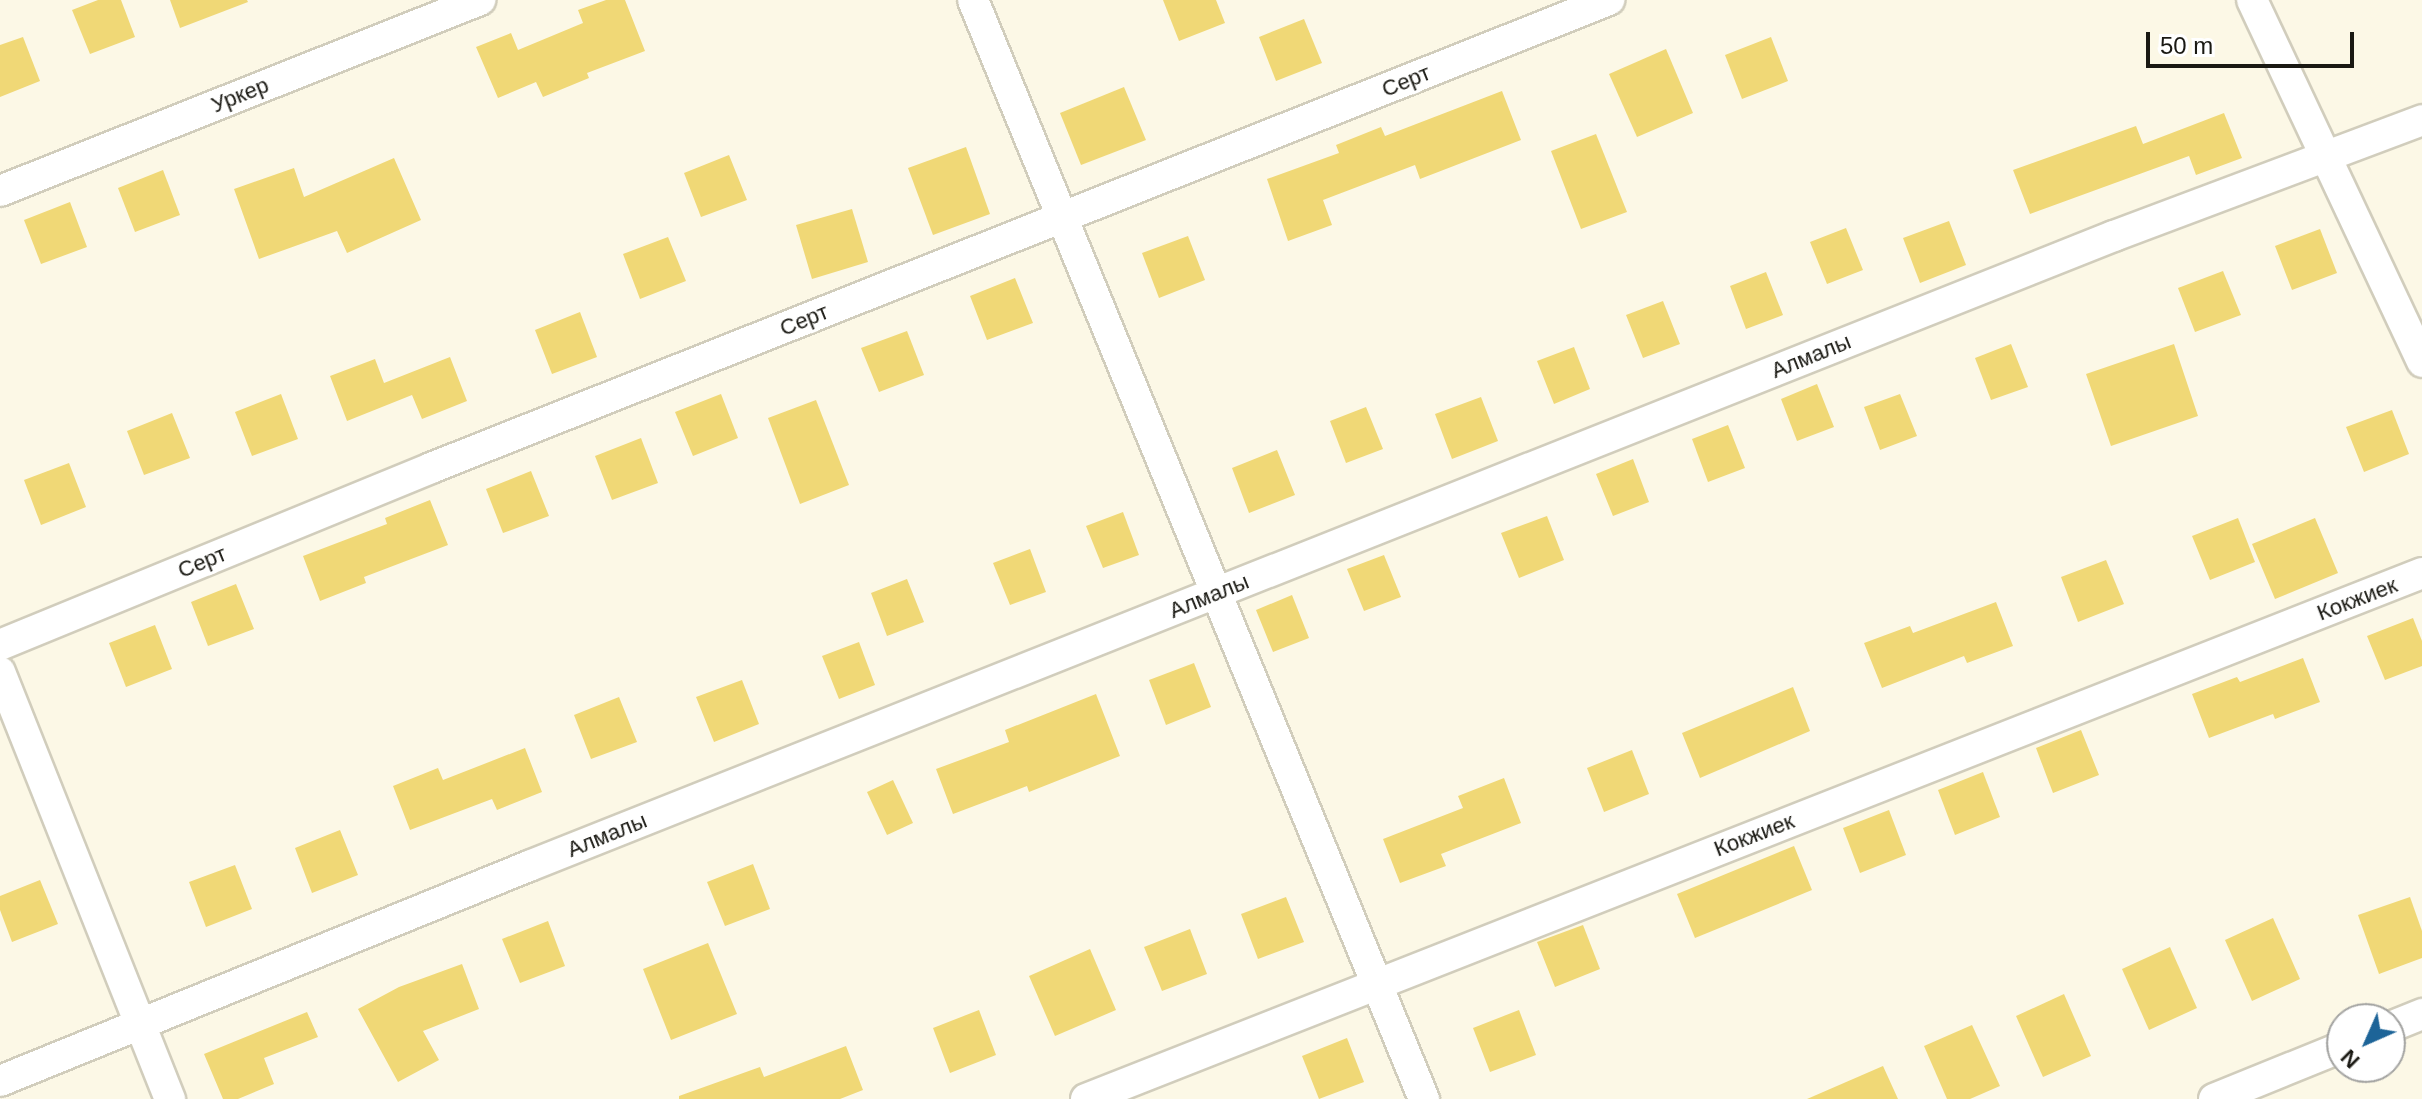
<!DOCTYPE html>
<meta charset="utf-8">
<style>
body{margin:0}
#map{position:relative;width:2422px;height:1099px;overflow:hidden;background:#fcf8e6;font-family:Arial,sans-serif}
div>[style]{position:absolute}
.building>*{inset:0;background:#f0d876}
.roads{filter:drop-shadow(2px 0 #d1cdbc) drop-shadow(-2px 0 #d1cdbc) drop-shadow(0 2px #d1cdbc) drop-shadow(0 -2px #d1cdbc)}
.minor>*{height:30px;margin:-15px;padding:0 15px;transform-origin:15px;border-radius:15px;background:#fff}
span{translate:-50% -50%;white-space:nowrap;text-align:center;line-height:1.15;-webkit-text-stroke:6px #fff;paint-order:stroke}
.street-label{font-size:22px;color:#1a1913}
.north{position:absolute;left:2326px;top:1003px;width:80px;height:80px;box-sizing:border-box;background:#fff;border:2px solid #a3a3a1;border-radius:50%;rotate:225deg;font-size:22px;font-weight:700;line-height:32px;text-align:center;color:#1a1913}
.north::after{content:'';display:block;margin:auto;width:28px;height:36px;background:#1d6498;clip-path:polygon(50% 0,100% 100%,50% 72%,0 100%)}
.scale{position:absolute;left:2146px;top:32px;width:208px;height:36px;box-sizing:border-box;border:4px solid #1a1913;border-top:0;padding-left:10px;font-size:24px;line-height:28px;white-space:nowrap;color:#1a1913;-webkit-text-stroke:6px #fff;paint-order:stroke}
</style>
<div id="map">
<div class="building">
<i style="clip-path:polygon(98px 0,121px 0,135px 37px,90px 54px,72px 10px)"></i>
<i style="clip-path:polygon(170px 0,247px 0,248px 2px,180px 28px)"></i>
<i style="clip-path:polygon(606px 0,625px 0,645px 51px,587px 73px,589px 78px,543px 97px,536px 82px,498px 98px,476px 47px,511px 33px,518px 50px,583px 23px,578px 10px)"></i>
<i style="clip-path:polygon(1163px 0,1216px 0,1225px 23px,1179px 41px)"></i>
<i style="clip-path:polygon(1304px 19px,1322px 63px,1276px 81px,1259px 37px)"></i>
<i style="clip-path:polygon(23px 37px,40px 81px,0 97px,0 45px)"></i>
<i style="clip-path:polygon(1771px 37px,1788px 81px,1742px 99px,1725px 55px)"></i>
<i style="clip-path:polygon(1666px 49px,1693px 113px,1637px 137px,1609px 74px)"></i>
<i style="clip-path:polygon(1124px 87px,1146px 140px,1081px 165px,1060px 113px)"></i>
<i style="clip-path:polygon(1502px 91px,1521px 140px,1420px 179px,1415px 165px,1323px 200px,1332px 225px,1288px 241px,1267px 179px,1339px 153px,1336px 145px,1381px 127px,1385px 136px)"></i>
<i style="clip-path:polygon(2224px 113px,2242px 158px,2196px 175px,2189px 156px,2030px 214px,2013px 170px,2136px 126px,2143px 144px)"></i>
<i style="clip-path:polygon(1596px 134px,1627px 212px,1581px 229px,1551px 151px)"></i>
<i style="clip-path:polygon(966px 147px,990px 214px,933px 235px,908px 168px)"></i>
<i style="clip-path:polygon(729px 155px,747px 200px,701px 217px,684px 173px)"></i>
<i style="clip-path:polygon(394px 158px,421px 220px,347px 253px,337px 231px,259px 259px,234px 189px,294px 168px,304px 197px)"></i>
<i style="clip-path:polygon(163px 170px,180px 215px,135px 232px,118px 188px)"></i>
<i style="clip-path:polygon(70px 202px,87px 247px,41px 264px,24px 220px)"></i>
<i style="clip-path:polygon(852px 209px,868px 262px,812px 279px,796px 225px)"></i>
<i style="clip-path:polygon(1949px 221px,1966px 265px,1920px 283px,1903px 238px)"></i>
<i style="clip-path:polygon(1846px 228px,1863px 270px,1827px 284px,1810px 242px)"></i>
<i style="clip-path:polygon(2320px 229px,2337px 273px,2292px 290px,2275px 246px)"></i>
<i style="clip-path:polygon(1188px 236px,1205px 280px,1159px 298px,1142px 253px)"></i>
<i style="clip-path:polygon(668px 237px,686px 281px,640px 299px,623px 254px)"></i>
<i style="clip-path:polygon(2223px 271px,2241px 315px,2195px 332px,2178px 288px)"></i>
<i style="clip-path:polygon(1766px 272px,1783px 315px,1746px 329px,1730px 286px)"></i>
<i style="clip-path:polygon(1015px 278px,1033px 323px,987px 340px,970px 296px)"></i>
<i style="clip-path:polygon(1663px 301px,1680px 344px,1643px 358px,1626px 315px)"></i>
<i style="clip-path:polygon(580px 312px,597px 357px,552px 374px,535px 330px)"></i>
<i style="clip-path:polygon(907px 331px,924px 375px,879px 392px,861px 348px)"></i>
<i style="clip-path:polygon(2011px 344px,2028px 387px,1991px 400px,1975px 358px)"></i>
<i style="clip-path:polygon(2174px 344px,2198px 416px,2111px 446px,2086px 374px)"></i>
<i style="clip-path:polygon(1574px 347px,1590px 389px,1554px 404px,1537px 361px)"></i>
<i style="clip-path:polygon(450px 357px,467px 401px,422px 419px,412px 395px,347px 421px,330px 376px,375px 359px,384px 383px)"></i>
<i style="clip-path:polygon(1817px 384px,1834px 427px,1797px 441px,1781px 399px)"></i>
<i style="clip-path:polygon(281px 394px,298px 439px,252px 456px,235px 412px)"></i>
<i style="clip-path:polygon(721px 394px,738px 438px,693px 456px,675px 412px)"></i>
<i style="clip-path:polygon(1900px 394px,1917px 436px,1880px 450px,1864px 407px)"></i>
<i style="clip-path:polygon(1481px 397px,1498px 441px,1452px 459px,1435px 414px)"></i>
<i style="clip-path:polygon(816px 400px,849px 485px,800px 504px,768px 418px)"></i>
<i style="clip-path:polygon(1366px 407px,1383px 449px,1346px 463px,1330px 421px)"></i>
<i style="clip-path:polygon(2392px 410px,2409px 454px,2364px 472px,2346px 427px)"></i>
<i style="clip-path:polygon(172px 413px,190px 458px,144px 475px,127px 431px)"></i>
<i style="clip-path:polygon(1728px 425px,1745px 468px,1708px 482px,1692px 439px)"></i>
<i style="clip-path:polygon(641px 438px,658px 483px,612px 500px,595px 456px)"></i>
<i style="clip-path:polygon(1277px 450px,1295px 495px,1249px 513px,1232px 468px)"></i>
<i style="clip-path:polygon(1633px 459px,1649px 502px,1613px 516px,1596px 474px)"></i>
<i style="clip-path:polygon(69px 463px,86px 507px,41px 525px,24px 480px)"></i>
<i style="clip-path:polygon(531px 471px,549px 516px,503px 533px,486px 489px)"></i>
<i style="clip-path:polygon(430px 500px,448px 545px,364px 577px,366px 583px,320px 601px,303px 556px,387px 524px,385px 518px)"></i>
<i style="clip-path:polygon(1123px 512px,1139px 555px,1103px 568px,1086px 526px)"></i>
<i style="clip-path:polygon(1547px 516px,1564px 560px,1519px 578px,1501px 533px)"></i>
<i style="clip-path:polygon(2238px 518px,2255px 562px,2210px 580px,2192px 536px)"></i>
<i style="clip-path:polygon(2315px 518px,2338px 573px,2275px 599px,2252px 544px)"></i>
<i style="clip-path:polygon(1030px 549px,1046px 592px,1010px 605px,993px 563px)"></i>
<i style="clip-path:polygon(1384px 555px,1401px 597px,1364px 611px,1347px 569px)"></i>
<i style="clip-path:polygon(2106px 560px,2124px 604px,2078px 622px,2061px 577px)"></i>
<i style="clip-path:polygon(907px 579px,924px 622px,887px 636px,871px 593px)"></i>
<i style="clip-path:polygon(236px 584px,254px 629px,208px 646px,191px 602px)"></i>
<i style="clip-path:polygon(1292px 595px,1309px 638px,1273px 652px,1256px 610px)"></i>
<i style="clip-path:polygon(1996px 602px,2013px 646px,1967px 663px,1964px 656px,1882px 688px,1864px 643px,1910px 626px,1913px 633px)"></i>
<i style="clip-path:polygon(2413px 618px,2422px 641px,2422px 666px,2385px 680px,2367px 636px)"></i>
<i style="clip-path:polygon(155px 625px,172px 669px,126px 687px,109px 643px)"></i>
<i style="clip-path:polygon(859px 642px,875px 685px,839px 699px,822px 656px)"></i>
<i style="clip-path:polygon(2303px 658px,2320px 702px,2275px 719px,2273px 714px,2209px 738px,2192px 694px,2237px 677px,2240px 682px)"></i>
<i style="clip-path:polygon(1194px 663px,1211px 707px,1166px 725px,1149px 680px)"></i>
<i style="clip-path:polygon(742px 680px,759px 724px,714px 742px,696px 697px)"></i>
<i style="clip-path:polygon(1793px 687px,1810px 731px,1700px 778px,1682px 733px)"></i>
<i style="clip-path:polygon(1096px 694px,1120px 756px,1029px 792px,1027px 786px,953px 814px,936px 769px,1009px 742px,1005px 730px)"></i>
<i style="clip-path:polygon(619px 697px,637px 742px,591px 759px,574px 715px)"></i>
<i style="clip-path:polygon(2081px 730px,2099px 775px,2053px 793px,2036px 748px)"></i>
<i style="clip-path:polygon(525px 748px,542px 792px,497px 810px,492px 799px,410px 830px,393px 786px,438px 768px,443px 780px)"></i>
<i style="clip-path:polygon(1632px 750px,1649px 794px,1604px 812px,1587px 768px)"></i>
<i style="clip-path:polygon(1983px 772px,2000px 817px,1955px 835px,1938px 790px)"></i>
<i style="clip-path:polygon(1504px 778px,1521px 823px,1441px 854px,1446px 866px,1400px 883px,1383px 839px,1463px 808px,1458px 796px)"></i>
<i style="clip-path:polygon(893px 780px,913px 823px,887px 835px,867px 792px)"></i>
<i style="clip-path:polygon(1889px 810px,1906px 855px,1860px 873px,1843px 828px)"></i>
<i style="clip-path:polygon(340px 830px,358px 875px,312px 893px,295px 848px)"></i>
<i style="clip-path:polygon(1794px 846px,1812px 890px,1695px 938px,1677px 894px)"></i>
<i style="clip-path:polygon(753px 864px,770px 909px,725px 926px,707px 882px)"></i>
<i style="clip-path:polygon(235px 865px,252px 909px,206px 927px,189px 882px)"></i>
<i style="clip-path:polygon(40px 880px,58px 924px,12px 942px,0 910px,0 896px)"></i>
<i style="clip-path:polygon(1286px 897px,1304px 942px,1258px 959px,1241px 914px)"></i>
<i style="clip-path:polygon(2410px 897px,2422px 931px,2422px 958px,2379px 974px,2358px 915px)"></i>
<i style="clip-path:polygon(2273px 918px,2300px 979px,2252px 1001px,2225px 940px)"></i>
<i style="clip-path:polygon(548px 921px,565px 966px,520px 983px,502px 939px)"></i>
<i style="clip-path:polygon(1583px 925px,1600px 969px,1555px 987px,1537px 942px)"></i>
<i style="clip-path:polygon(1190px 929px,1207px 974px,1162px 991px,1144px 947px)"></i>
<i style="clip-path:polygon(708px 943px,737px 1014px,671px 1040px,643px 969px)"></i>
<i style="clip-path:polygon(2170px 947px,2197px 1008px,2149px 1030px,2122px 969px)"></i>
<i style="clip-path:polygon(1090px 949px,1116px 1010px,1055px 1036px,1029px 976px)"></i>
<i style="clip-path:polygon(462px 964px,479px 1009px,423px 1031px,439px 1060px,398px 1082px,358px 1009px,399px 987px)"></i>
<i style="clip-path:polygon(2064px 994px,2091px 1056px,2043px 1077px,2016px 1016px)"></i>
<i style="clip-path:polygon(979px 1010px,996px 1055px,950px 1073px,933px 1028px)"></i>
<i style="clip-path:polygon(1519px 1010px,1536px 1055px,1490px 1072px,1473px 1028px)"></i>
<i style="clip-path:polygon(307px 1012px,318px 1037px,264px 1058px,274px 1084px,238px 1099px,223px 1099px,204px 1054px)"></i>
<i style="clip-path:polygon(1972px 1025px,2000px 1086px,1970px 1099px,1947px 1099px,1924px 1046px)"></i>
<i style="clip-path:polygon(1347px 1038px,1364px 1082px,1319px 1099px,1302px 1056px)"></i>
<i style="clip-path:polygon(846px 1046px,863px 1090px,840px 1099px,679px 1099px,679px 1096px,760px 1067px,764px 1077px)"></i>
<i style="clip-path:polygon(1883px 1066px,1898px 1099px,1807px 1099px)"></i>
</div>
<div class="roads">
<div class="minor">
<i style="left:973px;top:0;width:1188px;rotate:67.69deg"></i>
<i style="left:2252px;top:0;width:400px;rotate:64.8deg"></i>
<i style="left:0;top:191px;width:517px;rotate:-21.7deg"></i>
<i style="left:0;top:645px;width:466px;rotate:-22.3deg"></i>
<i style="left:431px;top:468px;width:1268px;rotate:-21.67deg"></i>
<i style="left:0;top:672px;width:460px;rotate:68.3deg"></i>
<i style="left:2390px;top:1027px;width:35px;rotate:-22deg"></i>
<i style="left:0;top:1081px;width:571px;rotate:-22.12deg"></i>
<i style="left:529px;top:866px;width:1706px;rotate:-21.68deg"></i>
<i style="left:2114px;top:236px;width:329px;rotate:-20.6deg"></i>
<i style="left:1086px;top:1099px;width:1436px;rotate:-21.49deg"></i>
<i style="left:2214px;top:1099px;width:138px;rotate:-22.1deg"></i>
</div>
</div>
<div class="street-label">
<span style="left:1406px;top:81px;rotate:-22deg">Серт</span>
<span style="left:240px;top:95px;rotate:-22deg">Уркер</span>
<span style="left:804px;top:320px;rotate:-22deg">Серт</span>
<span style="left:1811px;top:356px;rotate:-22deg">Алмалы</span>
<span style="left:202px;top:562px;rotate:-22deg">Серт</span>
<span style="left:1209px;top:596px;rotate:-22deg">Алмалы</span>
<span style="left:2357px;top:599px;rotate:-21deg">Кокжиек</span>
<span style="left:607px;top:835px;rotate:-22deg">Алмалы</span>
<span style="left:1754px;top:835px;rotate:-21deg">Кокжиек</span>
</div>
<div class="north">N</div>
<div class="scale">50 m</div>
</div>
